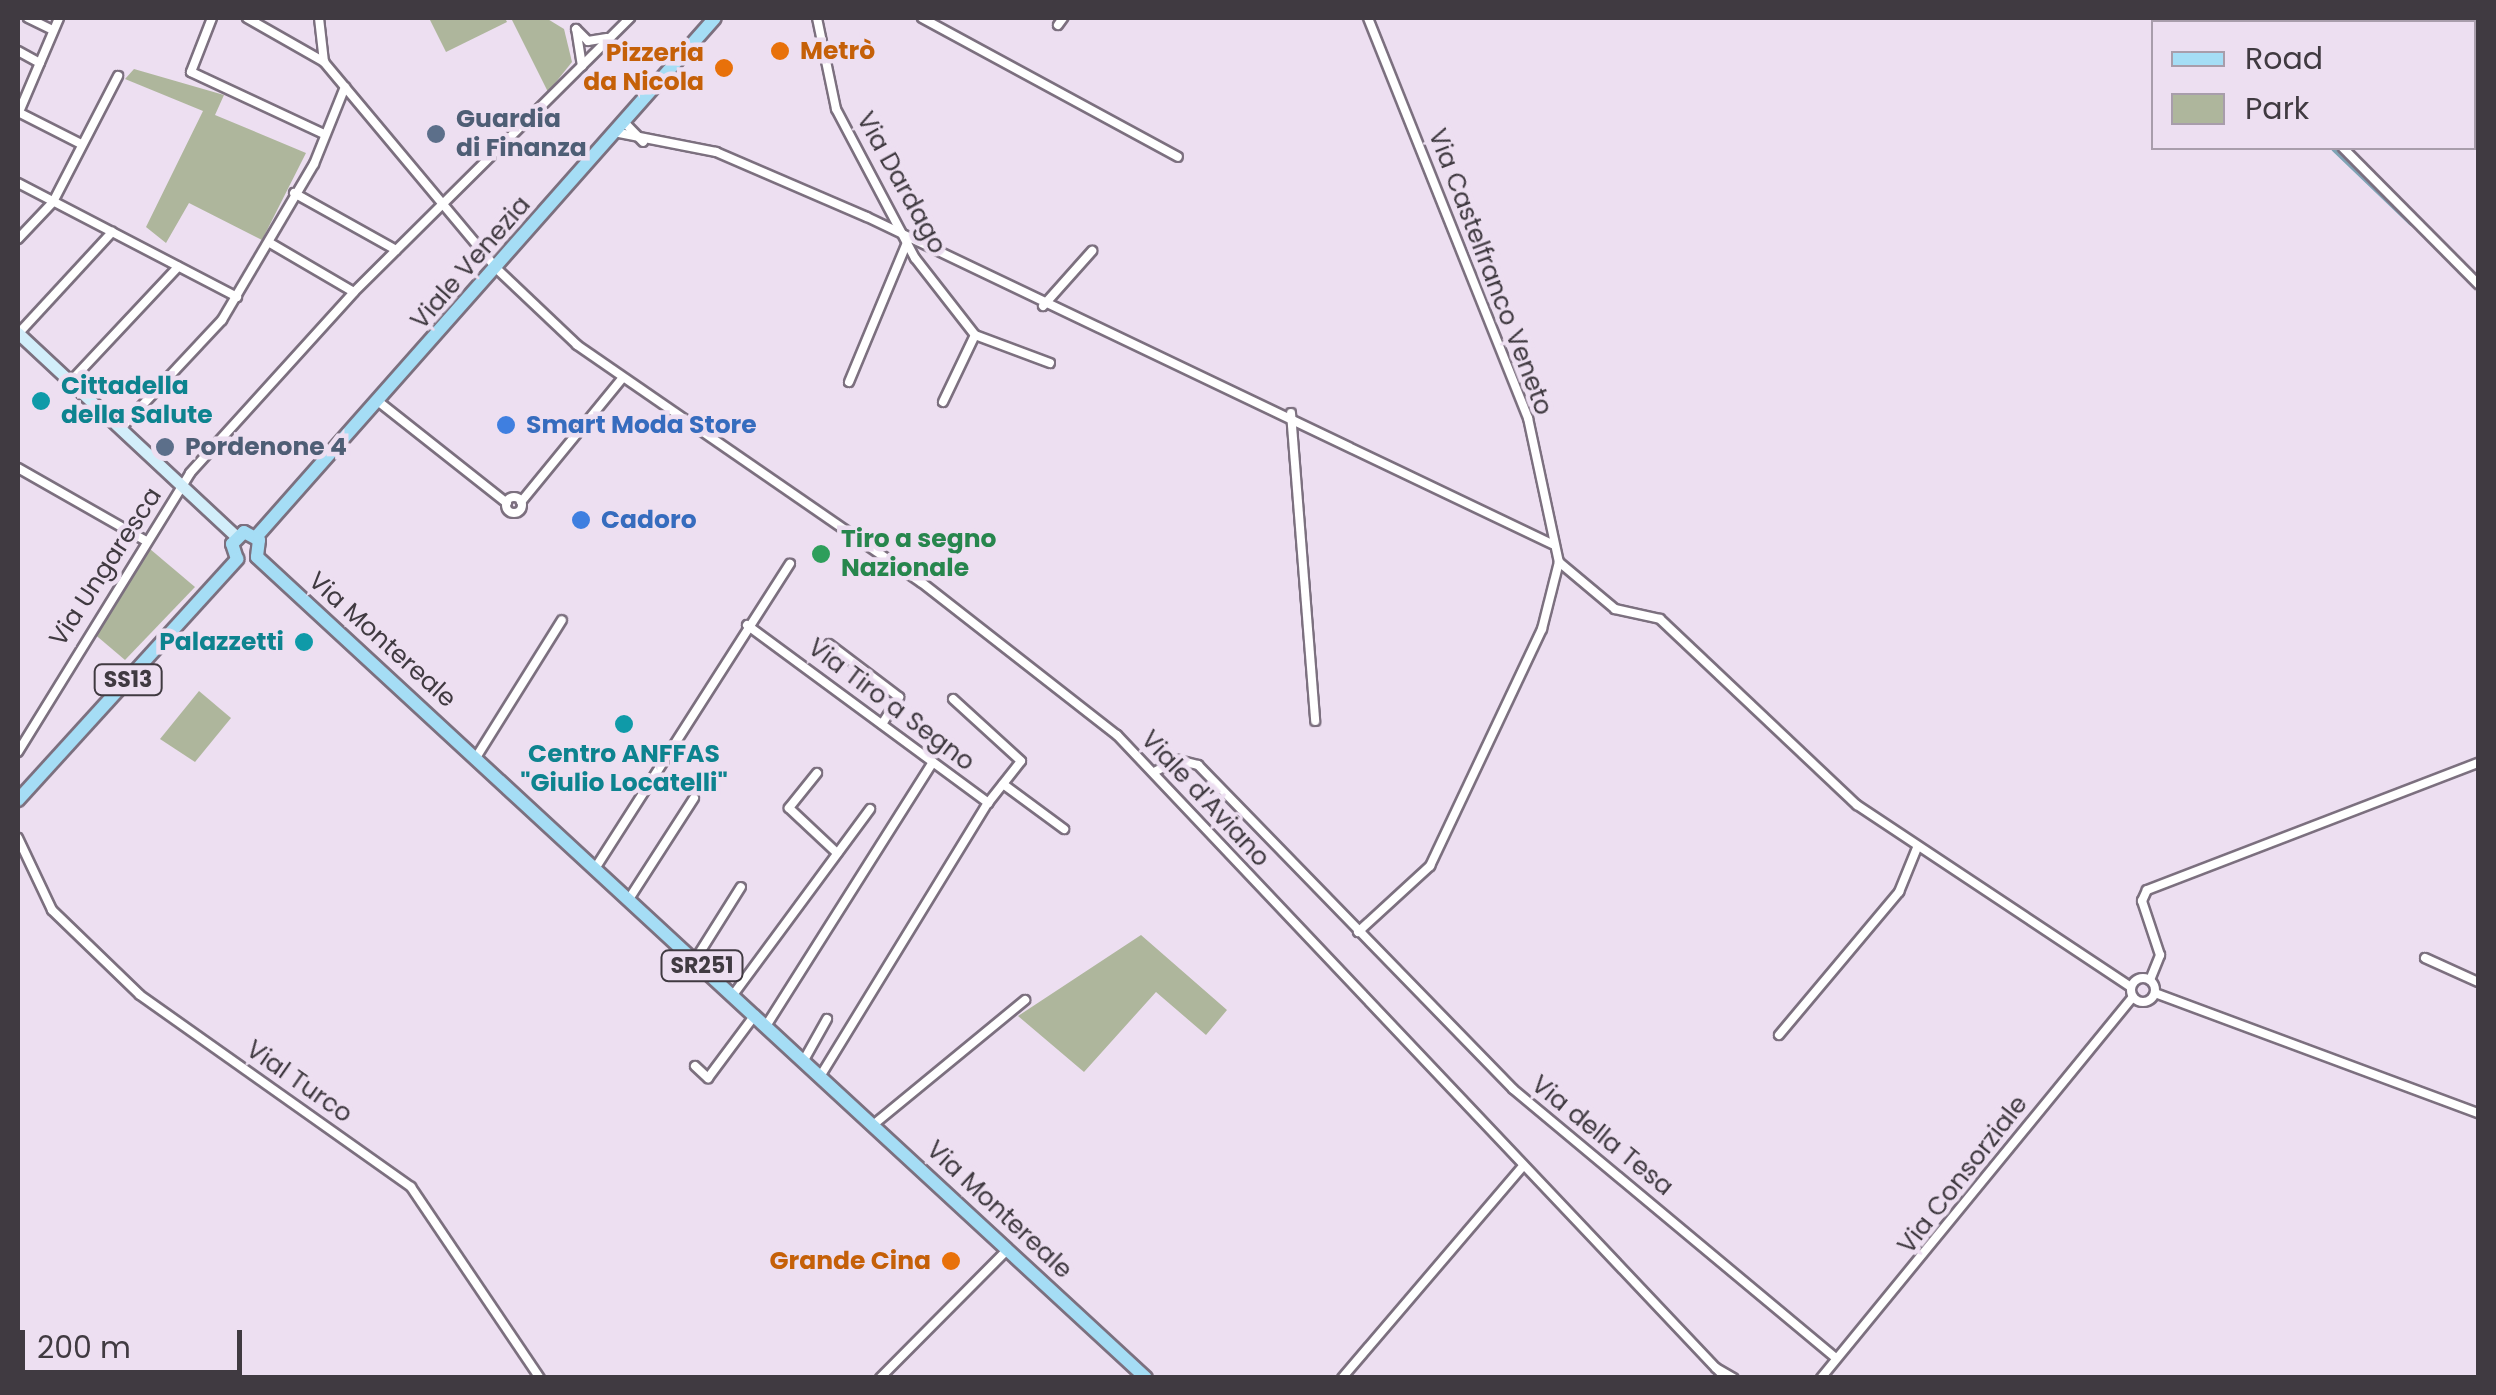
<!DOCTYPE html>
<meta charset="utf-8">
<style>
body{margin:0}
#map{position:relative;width:2496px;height:1395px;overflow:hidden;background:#eddff1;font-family:Poppins,sans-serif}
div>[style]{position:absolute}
.green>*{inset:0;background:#aeb69c}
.canal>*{height:8px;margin:-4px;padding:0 4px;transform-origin:4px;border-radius:4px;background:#7fa3b5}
.roads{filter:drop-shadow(2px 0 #7c707f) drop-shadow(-2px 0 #7c707f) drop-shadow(0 2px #7c707f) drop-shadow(0 -2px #7c707f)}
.minor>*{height:8px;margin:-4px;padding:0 4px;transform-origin:4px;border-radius:4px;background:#fff}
.minor>.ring{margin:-4px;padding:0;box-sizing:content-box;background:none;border:8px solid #fff;border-radius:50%}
.secondary>*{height:11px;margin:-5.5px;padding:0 5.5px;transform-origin:5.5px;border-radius:5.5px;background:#d2eefa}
.primary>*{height:12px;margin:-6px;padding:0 6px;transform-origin:6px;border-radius:6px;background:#a5ddf5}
.dots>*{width:28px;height:28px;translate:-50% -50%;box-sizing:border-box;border:5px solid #eddff1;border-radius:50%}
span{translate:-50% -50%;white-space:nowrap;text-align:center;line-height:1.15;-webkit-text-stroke:9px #eddff1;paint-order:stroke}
.shield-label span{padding:2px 8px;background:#eddff1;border:2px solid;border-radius:8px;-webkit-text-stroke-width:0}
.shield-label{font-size:22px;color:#403a41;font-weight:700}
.food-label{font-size:25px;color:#c56008;font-weight:700}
.left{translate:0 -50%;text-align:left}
.right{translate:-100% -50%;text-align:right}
.service-label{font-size:25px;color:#4e5e75;font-weight:700}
.street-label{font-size:25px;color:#403a41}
.culture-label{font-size:25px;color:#0d838f;font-weight:700}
.shop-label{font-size:25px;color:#366cbe;font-weight:700}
.leisure-label{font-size:25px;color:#27864d;font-weight:700}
.frame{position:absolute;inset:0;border:20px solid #403a41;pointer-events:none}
.legend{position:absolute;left:2151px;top:20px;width:325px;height:130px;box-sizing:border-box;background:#eddff1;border:2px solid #a89dab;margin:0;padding:12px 18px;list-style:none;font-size:30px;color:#403a41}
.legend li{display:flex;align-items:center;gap:20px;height:50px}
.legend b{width:50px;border:2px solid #a89dab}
.scale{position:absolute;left:20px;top:1330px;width:222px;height:45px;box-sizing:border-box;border:5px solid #403a41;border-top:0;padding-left:12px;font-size:30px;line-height:35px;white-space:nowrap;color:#403a41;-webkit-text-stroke:8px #eddff1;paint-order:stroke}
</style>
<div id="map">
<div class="green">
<i style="clip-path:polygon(429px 18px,505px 18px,507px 22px,446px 52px)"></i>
<i style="clip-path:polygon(511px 18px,546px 18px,564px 29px,572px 62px,548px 92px)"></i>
<i style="clip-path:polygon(134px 69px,224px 95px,215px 115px,306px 153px,262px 240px,189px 203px,166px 243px,146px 227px,203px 111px,125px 79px)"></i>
<i style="clip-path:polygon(150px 549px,195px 587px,125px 660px,92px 632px)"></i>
<i style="clip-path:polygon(199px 691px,231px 718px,195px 762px,160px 739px)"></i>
<i style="clip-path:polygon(1141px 935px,1227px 1010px,1206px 1035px,1156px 992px,1084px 1072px,1018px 1016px)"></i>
</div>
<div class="canal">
<i style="left:2208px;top:18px;width:6px;rotate:39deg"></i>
<i style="left:2335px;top:148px;width:107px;rotate:43.9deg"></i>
</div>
<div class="roads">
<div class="minor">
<i style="left:28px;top:18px;width:28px;rotate:26deg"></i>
<i style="left:212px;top:18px;width:58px;rotate:111.3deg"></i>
<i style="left:191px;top:72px;width:147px;rotate:25deg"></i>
<i style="left:247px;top:18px;width:89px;rotate:29.7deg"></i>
<i style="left:324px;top:62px;width:270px;rotate:50.1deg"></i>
<i style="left:497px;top:269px;width:110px;rotate:43.5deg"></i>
<i style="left:577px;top:345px;width:418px;rotate:34.6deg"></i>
<i style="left:921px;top:582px;width:249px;rotate:38deg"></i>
<i style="left:1117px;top:735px;width:871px;rotate:46.58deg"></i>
<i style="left:319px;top:18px;width:44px;rotate:83.5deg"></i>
<i style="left:817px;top:18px;width:93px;rotate:78.2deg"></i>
<i style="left:836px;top:109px;width:169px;rotate:62.1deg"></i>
<i style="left:915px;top:258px;width:98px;rotate:52.1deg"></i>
<i style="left:975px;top:335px;width:80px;rotate:20.5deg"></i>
<i style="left:922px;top:18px;width:291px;rotate:28.5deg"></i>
<i style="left:1368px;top:18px;width:431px;rotate:68.2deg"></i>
<i style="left:1528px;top:418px;width:147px;rotate:77.9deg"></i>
<i style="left:1559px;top:562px;width:73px;rotate:40deg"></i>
<i style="left:1615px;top:609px;width:46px;rotate:12.5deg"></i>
<i style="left:1660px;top:619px;width:271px;rotate:43.4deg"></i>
<i style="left:1857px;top:805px;width:329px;rotate:33.6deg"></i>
<i style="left:2216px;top:18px;width:6px;rotate:39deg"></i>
<i style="left:1058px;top:25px;width:9px;rotate:-54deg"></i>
<i style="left:18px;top:51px;width:25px;rotate:29deg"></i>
<i style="left:582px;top:66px;width:37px;rotate:-99deg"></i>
<i style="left:576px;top:29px;width:17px;rotate:45deg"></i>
<i style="left:588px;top:41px;width:19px;rotate:-9deg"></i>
<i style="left:18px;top:112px;width:71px;rotate:26.9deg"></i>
<i style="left:19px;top:112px;width:102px;rotate:-66.9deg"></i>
<i style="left:623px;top:121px;width:29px;rotate:46deg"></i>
<i style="left:614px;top:132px;width:104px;rotate:11.1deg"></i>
<i style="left:716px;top:152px;width:164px;rotate:23.3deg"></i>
<i style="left:867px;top:217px;width:759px;rotate:25.52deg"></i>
<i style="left:2343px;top:148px;width:192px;rotate:45.2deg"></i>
<i style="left:18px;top:183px;width:247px;rotate:27.5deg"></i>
<i style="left:294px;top:193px;width:117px;rotate:29.2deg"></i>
<i style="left:18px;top:239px;width:51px;rotate:-46.6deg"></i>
<i style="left:53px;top:202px;width:142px;rotate:-62.7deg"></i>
<i style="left:270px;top:243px;width:97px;rotate:30.3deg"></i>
<i style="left:1043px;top:306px;width:74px;rotate:-48.3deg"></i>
<i style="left:18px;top:334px;width:139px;rotate:-47.3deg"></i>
<i style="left:70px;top:382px;width:158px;rotate:-46.8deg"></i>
<i style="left:849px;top:382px;width:154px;rotate:-67.4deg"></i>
<i style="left:379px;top:402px;width:163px;rotate:38.3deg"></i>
<i style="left:943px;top:402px;width:74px;rotate:-64.5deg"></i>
<i style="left:1291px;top:413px;width:309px;rotate:85.5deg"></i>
<i style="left:120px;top:429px;width:149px;rotate:-46.9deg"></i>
<i style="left:222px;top:320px;width:181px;rotate:-59.5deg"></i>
<i style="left:314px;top:164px;width:83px;rotate:-68.1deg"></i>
<i style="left:18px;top:468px;width:147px;rotate:29.7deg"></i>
<i class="ring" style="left:506px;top:497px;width:8px;height:8px"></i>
<i style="left:521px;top:502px;width:158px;rotate:-50.7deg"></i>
<i style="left:747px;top:625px;width:300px;rotate:36.4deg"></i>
<i style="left:988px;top:803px;width:53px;rotate:-51.8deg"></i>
<i style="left:1021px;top:761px;width:92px;rotate:-137.6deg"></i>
<i style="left:829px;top:644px;width:88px;rotate:37.1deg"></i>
<i style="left:899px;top:697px;width:32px;rotate:122deg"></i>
<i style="left:18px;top:752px;width:328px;rotate:-58.3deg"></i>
<i style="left:190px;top:473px;width:244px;rotate:-47.8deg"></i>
<i style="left:354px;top:292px;width:389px;rotate:-44.8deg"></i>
<i style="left:477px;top:756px;width:160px;rotate:-58deg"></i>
<i style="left:1156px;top:771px;width:25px;rotate:-27deg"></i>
<i style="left:1178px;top:760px;width:21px;rotate:14deg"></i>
<i style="left:1198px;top:765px;width:452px;rotate:45.8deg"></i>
<i style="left:1513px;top:1089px;width:419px;rotate:39.8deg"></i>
<i style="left:817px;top:773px;width:45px;rotate:128.7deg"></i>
<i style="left:789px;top:808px;width:66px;rotate:43.2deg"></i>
<i style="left:1003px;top:784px;width:76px;rotate:36.4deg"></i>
<i style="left:18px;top:838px;width:80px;rotate:64.7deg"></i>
<i style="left:52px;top:910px;width:122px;rotate:44deg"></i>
<i style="left:140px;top:995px;width:332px;rotate:35.3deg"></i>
<i style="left:411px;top:1187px;width:230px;rotate:56deg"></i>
<i style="left:596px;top:867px;width:360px;rotate:-57.4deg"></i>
<i style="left:629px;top:899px;width:120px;rotate:-57.2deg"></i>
<i style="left:1358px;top:932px;width:98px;rotate:-42.5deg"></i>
<i style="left:1430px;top:866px;width:262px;rotate:-64.7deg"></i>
<i style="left:1542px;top:629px;width:69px;rotate:-75.8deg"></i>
<i style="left:2425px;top:958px;width:58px;rotate:24.4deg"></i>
<i style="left:695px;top:960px;width:86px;rotate:-57.8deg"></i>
<i class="ring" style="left:2131px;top:978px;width:16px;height:16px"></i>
<i style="left:2150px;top:980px;width:27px;rotate:-68deg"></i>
<i style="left:2160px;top:955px;width:57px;rotate:-108.4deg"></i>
<i style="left:2142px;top:901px;width:12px;rotate:-66deg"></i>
<i style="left:2147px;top:890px;width:355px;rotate:-21deg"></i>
<i style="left:2155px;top:993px;width:345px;rotate:20.4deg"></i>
<i style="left:733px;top:995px;width:231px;rotate:-53.6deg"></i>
<i style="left:766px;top:1026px;width:312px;rotate:-57.7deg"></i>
<i style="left:1779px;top:1035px;width:187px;rotate:-50deg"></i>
<i style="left:1899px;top:892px;width:48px;rotate:-67.8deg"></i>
<i style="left:804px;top:1060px;width:47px;rotate:-60.7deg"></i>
<i style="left:695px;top:1066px;width:18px;rotate:43deg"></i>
<i style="left:708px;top:1078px;width:79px;rotate:-53.3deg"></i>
<i style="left:821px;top:1075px;width:319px;rotate:-58.5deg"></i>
<i style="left:873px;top:1125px;width:197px;rotate:-39.4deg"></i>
<i style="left:880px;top:1378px;width:182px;rotate:-45.2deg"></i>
<i style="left:1342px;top:1378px;width:277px;rotate:-49.5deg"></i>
<i style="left:1726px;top:1378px;width:14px;rotate:-135deg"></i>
<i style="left:1716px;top:1368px;width:20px;rotate:30deg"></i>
<i style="left:1821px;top:1378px;width:490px;rotate:-50.7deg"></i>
</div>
<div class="secondary">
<i style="left:18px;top:333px;width:298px;rotate:43deg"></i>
</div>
<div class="primary">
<i style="left:257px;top:536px;width:691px;rotate:-48.52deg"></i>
<i style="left:257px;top:557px;width:1210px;rotate:42.72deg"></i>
<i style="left:237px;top:559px;width:16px;rotate:-108deg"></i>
<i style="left:232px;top:544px;width:17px;rotate:-45deg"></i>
<i style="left:244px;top:532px;width:17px;rotate:28deg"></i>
<i style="left:259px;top:540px;width:17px;rotate:97deg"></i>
<i style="left:18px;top:800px;width:326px;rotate:-47.7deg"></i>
</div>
</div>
<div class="dots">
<i style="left:780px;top:51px;background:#e8710a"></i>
<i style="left:724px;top:68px;background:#e8710a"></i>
<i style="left:436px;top:134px;background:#5c6f8a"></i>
<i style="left:41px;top:401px;background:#0f9aa8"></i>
<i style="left:506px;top:425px;background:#3f7fe0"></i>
<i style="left:165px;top:447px;background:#5c6f8a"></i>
<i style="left:581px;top:520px;background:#3f7fe0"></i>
<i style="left:821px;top:554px;background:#2e9e5b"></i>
<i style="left:304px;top:642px;background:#0f9aa8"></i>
<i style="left:624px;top:724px;background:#0f9aa8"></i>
<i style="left:951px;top:1261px;background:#e8710a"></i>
</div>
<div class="shield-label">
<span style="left:128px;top:680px">SS13</span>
<span style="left:702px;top:966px">SR251</span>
</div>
<div class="food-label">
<span class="left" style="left:800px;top:51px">Metrò</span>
<span class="right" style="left:704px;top:68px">Pizzeria<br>da Nicola</span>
<span class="right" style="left:931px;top:1261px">Grande Cina</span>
</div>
<div class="service-label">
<span class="left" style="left:456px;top:134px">Guardia<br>di Finanza</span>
<span class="left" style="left:185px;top:447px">Pordenone 4</span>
</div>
<div class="street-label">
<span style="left:901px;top:183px;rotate:61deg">Via Dardago</span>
<span style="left:471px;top:263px;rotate:-49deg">Viale Venezia</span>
<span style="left:1490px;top:272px;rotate:69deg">Via Castelfranco Veneto</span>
<span style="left:106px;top:567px;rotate:-57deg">Via Ungaresca</span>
<span style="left:382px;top:640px;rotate:42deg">Via Montereale</span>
<span style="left:891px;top:705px;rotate:37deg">Via Tiro a Segno</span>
<span style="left:1205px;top:799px;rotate:47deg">Viale d'Aviano</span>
<span style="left:299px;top:1082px;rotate:35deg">Vial Turco</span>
<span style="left:1602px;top:1136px;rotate:39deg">Via della Tesa</span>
<span style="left:1963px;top:1175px;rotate:-52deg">Via Consorziale</span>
<span style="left:999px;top:1210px;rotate:43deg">Via Montereale</span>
</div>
<div class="culture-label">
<span class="left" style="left:61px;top:401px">Cittadella<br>della Salute</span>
<span class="right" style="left:284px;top:642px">Palazzetti</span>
<span style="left:624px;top:769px">Centro ANFFAS<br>"Giulio Locatelli"</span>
</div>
<div class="shop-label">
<span class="left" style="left:526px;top:425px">Smart Moda Store</span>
<span class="left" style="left:601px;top:520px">Cadoro</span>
</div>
<div class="leisure-label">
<span class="left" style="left:841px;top:554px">Tiro a segno<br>Nazionale</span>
</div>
<div class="frame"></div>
<ul class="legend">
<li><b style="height:12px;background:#a5ddf5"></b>Road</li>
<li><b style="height:28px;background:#aeb69c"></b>Park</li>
</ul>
<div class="scale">200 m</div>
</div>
